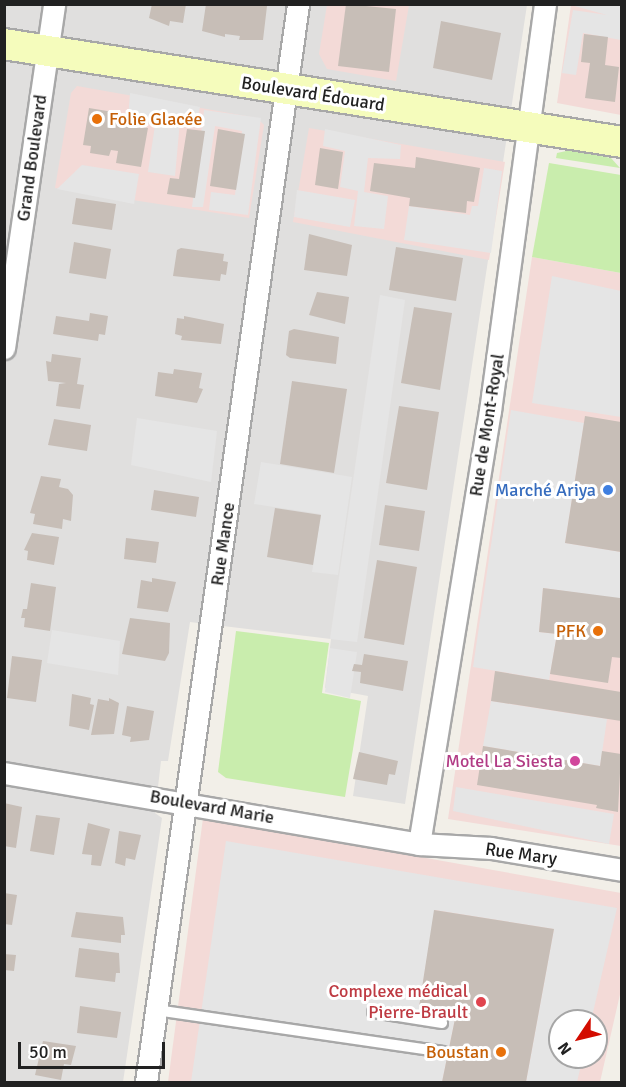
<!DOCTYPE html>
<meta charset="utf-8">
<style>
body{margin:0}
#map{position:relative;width:626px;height:1087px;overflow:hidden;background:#f2efe8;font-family:Signika,sans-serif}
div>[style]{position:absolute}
.residential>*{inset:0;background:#e0dfde}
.commercial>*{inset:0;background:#f3dad7}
.grass>*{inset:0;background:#c9edad}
.parking>*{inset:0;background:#e5e5e5}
.building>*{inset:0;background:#c7beb7}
.roads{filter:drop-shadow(2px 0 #a8a8a8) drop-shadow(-2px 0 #a8a8a8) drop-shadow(0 2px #a8a8a8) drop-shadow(0 -2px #a8a8a8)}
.lane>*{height:10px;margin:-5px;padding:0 5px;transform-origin:5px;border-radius:5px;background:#fff}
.street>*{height:21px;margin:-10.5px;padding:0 10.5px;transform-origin:10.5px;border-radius:10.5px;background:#fff}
.secondary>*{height:30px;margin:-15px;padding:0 15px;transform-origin:15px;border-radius:15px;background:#f5fcbc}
.dots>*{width:16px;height:16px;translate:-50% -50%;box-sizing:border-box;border:3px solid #fff;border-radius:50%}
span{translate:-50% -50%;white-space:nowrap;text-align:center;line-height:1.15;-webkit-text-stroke:6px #fff;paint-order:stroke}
.street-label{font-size:18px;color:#212121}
.food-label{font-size:18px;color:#c56008}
.left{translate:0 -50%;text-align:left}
.right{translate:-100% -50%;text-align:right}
.shop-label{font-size:18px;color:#366cbe}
.hotel-label{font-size:18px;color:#b23c85}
.health-label{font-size:18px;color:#be3a42}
.frame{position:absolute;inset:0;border:6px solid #212121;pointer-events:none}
.north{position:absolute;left:548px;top:1009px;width:60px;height:60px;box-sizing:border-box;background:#fff;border:2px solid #a6a6a6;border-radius:50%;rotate:235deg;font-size:16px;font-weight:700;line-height:24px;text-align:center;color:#212121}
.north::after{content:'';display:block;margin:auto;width:21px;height:27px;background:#d30c00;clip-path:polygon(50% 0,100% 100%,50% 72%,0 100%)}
.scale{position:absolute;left:18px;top:1042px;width:147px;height:27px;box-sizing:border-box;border:3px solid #212121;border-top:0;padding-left:8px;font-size:18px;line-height:21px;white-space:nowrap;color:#212121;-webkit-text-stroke:4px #fff;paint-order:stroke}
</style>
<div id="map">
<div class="residential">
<i style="clip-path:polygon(5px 5px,527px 5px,405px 804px,353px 796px,368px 696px,325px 688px,331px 639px,190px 622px,168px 761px,161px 761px,155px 813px,162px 818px,123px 1082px,5px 1082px)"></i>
</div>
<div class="commercial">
<i style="clip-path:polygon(327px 5px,409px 5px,396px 81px,327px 69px,319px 54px)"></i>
<i style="clip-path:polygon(571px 5px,621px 5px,621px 115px,557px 103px)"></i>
<i style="clip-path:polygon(77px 86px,257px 118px,264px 125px,249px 218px,55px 188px,71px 93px)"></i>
<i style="clip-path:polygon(309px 128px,505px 162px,489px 260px,293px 222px)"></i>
<i style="clip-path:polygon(532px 257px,621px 273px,621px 846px,448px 819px)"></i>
<i style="clip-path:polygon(evenodd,203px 818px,621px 893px,621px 990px,600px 1082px,168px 1082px,203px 818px,560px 1021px,596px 1021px,596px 1057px,560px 1057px,560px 1021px)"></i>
</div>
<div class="grass">
<i style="clip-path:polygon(571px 150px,611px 158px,620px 168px,556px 158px,557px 153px)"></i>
<i style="clip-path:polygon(549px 163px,621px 175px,621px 273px,532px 257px)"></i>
<i style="clip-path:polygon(236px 631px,329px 643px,322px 693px,361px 701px,345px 797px,226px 778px,218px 772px)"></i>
</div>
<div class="parking">
<i style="clip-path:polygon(571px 5px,621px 5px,621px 40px,583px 33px,576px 75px,562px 73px,573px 10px,607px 15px)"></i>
<i style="clip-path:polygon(130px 93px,200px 107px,196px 126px,180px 121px,175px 176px,148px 172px,155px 125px,128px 118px)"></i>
<i style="clip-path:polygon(204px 110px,261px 118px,248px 215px,209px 210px,211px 192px,235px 195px,242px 131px,215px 126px,203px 207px,192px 207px)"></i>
<i style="clip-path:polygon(325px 129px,401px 145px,400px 159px,368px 158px,364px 192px,388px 196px,384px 229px,354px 226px,358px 191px,340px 187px,345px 151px,323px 146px)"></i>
<i style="clip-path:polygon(82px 165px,139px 174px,134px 204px,57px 189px)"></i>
<i style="clip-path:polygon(484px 168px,502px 171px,491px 253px,404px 240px,409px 206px,470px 215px,472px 206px,478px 206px)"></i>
<i style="clip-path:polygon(297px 190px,355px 200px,350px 227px,294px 217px)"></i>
<i style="clip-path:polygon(552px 276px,621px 291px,621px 417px,532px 403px)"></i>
<i style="clip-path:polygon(380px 295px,405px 300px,357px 642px,330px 639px)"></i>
<i style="clip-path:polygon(511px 410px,584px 423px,565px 543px,621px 552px,621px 599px,543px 588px,539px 632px,557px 634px,549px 680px,473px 667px)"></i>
<i style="clip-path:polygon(137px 418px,217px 431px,211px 482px,131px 465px)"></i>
<i style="clip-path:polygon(261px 462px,352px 477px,338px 575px,312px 572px,321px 514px,254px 504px)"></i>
<i style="clip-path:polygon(52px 630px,120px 641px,118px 675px,47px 663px)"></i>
<i style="clip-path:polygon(330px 648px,357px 652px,350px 698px,325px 692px)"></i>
<i style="clip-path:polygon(491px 701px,607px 719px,600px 766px,483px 746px)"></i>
<i style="clip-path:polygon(456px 787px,614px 814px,609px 844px,453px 811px)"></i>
<i style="clip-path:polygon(226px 841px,617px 908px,591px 1021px,560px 1021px,560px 1057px,583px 1057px,577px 1082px,526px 1082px,554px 929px,435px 910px,419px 1007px,456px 1014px,442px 1082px,191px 1082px)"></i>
</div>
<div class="building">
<i style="clip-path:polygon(152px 4px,186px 4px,183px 23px,170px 21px,169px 26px,149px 18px)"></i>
<i style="clip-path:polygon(206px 4px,267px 6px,263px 40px,239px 40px,240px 36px,225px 34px,225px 37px,202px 31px)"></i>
<i style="clip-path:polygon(346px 4px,396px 9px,389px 72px,338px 66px)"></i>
<i style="clip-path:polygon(441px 21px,501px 33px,492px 80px,433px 68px)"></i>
<i style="clip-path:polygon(584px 34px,608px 37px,605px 65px,619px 67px,615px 102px,585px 98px,590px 63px,581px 62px)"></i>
<i style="clip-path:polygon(89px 108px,125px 114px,124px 124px,148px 128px,141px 167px,116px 163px,118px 151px,111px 150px,109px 156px,90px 153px,91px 146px,83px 145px)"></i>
<i style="clip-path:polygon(187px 129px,205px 131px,195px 198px,167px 194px,170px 178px,179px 179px)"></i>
<i style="clip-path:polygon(218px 129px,245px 134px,236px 190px,210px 186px)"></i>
<i style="clip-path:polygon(320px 148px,343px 152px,338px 189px,315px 185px)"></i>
<i style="clip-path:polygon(416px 157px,480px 168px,474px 202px,467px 201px,466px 213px,409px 206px,410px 198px,370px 191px,374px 163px,415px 168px)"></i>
<i style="clip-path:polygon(76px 198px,116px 204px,112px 230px,72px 224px)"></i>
<i style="clip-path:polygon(309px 234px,352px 245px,347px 276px,304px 270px)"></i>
<i style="clip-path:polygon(74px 242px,111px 249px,106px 279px,69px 273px)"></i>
<i style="clip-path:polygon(396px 247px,463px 258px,456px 301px,389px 290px)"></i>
<i style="clip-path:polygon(181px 248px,224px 254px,223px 261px,228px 262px,226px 275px,221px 274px,220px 281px,173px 276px,177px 250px)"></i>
<i style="clip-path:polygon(317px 292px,349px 297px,345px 324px,309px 315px)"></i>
<i style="clip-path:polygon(414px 307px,452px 313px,440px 390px,401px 383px)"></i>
<i style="clip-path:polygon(90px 313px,108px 316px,105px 335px,99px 334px,98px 341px,53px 334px,56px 316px,89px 321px)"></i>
<i style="clip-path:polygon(184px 316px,224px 324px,221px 344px,181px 340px,182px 336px,175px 334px,177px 318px,184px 319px)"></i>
<i style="clip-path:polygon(294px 329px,339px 337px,336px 364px,290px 358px,286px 355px,289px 331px)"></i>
<i style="clip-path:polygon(52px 354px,81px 358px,77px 384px,84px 385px,80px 409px,56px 406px,59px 384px,66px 383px,48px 381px,46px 361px,51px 362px)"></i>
<i style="clip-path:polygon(174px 369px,202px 373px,199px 388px,203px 389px,197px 403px,155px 396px,158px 372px,173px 374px)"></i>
<i style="clip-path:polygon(292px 381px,347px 389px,334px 473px,280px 464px)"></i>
<i style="clip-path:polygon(399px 406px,439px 412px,427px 490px,386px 483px)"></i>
<i style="clip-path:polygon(585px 416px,621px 422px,621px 552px,565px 543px)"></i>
<i style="clip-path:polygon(54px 419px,91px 425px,87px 451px,48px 445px)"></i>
<i style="clip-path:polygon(41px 476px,61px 479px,59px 487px,68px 489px,73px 495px,71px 521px,63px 519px,62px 529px,33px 524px,35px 514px,30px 513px)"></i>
<i style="clip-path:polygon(154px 490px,199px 497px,196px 517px,151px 510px)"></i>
<i style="clip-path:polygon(385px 505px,425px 511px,419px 551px,379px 545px)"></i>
<i style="clip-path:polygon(275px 508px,321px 515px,313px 565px,267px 557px)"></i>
<i style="clip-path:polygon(32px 533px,59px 537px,54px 565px,27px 560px,28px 551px,24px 550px)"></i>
<i style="clip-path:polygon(126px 538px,159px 542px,156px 563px,124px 559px)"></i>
<i style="clip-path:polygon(377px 560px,417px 567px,404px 645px,364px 638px)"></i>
<i style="clip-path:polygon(152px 578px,176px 582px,168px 612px,137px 608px,141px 580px,152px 582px)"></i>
<i style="clip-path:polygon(31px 583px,56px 587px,50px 631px,24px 627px,25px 618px,21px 618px,23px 609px,27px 609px)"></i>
<i style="clip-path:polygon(543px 588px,620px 598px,621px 658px,612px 657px,608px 683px,550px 674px,557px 634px,539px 632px)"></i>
<i style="clip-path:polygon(130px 618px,170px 623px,169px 653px,165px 661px,122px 654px)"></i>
<i style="clip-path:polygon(364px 654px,408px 661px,403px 691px,360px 683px,361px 672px,352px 671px,354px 664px,362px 665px)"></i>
<i style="clip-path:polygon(12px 656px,42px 660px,36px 702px,7px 698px)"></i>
<i style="clip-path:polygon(495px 671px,621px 692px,621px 721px,491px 701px)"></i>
<i style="clip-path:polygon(72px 694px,91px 698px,90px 704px,94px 705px,89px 730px,69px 726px)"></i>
<i style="clip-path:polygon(109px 698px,119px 703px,114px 734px,91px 735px,98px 699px,109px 701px)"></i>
<i style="clip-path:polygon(127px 706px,154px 711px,149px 740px,130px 742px,131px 737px,122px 735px)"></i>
<i style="clip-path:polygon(483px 746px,600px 766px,602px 751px,621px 754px,618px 812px,596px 808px,597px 805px,477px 785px)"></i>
<i style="clip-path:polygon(359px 752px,398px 761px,395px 775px,389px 774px,387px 785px,353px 779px)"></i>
<i style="clip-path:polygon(4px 803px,22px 807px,16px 848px,4px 846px)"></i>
<i style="clip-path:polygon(36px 815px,60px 818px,54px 855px,30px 851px)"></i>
<i style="clip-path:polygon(88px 823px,110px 829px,101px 866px,91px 865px,92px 855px,82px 854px)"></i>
<i style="clip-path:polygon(119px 831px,141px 835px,135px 860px,126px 858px,125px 866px,115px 863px)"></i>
<i style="clip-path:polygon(4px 893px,17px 895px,12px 925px,4px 924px)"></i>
<i style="clip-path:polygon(434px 910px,554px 929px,526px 1082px,442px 1082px,456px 1014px,419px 1007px)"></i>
<i style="clip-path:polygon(76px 912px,123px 917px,125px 935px,121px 935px,121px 943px,71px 937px)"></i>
<i style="clip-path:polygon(79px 948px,119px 953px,120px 973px,116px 973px,115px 982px,75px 977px)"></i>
<i style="clip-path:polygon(4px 954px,16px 955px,14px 971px,4px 970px)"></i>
<i style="clip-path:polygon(80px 1006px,121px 1012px,117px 1038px,77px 1033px)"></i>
<i style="clip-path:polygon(43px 1041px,76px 1046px,71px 1065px,64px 1064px,61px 1080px,35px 1075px)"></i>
</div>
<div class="roads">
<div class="lane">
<i style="left:156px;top:1010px;width:290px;rotate:8.3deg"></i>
<i style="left:373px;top:1012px;width:70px;rotate:9.1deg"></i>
</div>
<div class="street">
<i style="left:4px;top:348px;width:348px;rotate:-81.7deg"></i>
<i style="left:4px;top:773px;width:421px;rotate:9.7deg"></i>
<i style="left:419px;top:844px;width:72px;rotate:3.2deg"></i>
<i style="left:491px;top:848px;width:133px;rotate:9.5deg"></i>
<i style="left:419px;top:844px;width:439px;rotate:-80.7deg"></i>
<i style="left:490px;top:411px;width:411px;rotate:-82.3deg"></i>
<i style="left:146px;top:1082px;width:1089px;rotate:-81.97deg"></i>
</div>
<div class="secondary">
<i style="left:4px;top:44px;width:626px;rotate:9.01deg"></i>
</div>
</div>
<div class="dots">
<i style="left:97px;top:119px;background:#e8710a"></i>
<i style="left:608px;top:490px;background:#3f7fe0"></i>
<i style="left:598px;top:631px;background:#e8710a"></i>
<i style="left:575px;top:761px;background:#d1479c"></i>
<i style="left:481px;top:1002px;background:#e0444e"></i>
<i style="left:501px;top:1052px;background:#e8710a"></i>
</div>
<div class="street-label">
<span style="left:313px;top:94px;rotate:9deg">Boulevard Édouard</span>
<span style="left:32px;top:158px;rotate:-82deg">Grand Boulevard</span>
<span style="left:487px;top:425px;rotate:-81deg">Rue de Mont-Royal</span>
<span style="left:223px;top:544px;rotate:-82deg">Rue Mance</span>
<span style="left:212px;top:807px;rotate:10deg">Boulevard Marie</span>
<span style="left:521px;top:854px;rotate:8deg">Rue Mary</span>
</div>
<div class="food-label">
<span class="left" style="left:109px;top:119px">Folie Glacée</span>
<span class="right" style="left:586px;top:631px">PFK</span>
<span class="right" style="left:489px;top:1052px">Boustan</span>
</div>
<div class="shop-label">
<span class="right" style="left:596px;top:490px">Marché Ariya</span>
</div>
<div class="hotel-label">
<span class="right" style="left:563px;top:761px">Motel La Siesta</span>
</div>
<div class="health-label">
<span class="right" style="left:468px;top:1002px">Complexe médical<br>Pierre-Brault</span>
</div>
<div class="frame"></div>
<div class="north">N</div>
<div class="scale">50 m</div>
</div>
